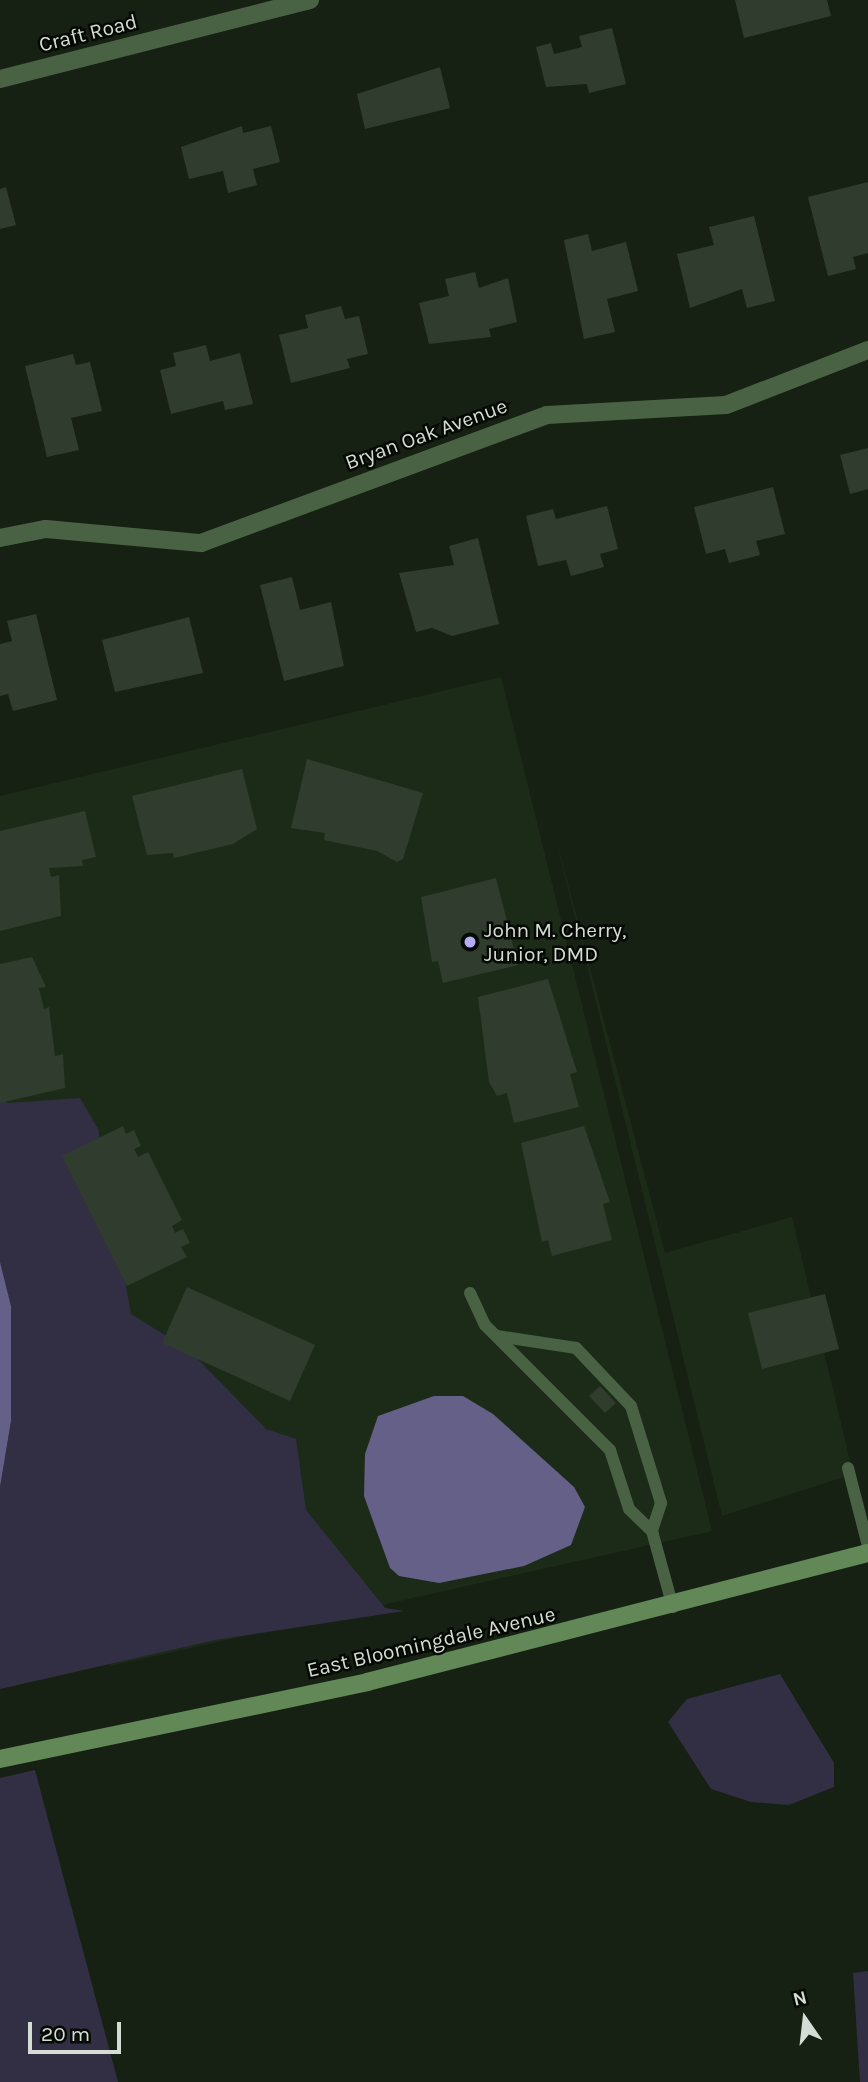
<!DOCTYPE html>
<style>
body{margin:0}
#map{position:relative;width:868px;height:2082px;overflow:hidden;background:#162113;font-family:Karla,sans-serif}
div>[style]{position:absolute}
.built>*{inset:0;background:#1c2b18}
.green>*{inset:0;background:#322f44}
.water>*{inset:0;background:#656087}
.building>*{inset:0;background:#303c2d}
.service>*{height:12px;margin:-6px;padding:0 6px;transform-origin:6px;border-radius:6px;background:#4a6244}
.minor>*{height:18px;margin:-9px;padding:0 9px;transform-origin:9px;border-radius:9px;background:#4a6244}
.secondary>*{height:18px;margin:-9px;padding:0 9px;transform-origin:9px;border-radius:9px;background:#628858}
.dots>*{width:19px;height:19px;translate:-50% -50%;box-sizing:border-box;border:4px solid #050904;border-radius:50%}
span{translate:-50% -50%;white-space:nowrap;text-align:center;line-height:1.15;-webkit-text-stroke:5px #050904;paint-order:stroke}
.street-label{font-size:21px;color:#d5dcd3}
.poi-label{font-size:21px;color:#d5dcd3}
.left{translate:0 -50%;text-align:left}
.north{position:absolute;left:770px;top:1984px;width:70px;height:70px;-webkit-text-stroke:5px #050904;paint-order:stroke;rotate:346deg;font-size:19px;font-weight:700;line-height:28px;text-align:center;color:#d5dcd3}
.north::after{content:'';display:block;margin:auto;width:24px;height:32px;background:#d5dcd3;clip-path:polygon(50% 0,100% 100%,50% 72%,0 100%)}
.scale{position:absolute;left:28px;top:2022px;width:93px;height:32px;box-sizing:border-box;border:4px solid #d5dcd3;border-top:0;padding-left:9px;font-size:21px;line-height:24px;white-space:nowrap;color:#d5dcd3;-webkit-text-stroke:5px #050904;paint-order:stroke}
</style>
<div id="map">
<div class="built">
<i style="clip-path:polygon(501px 677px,712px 1531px,110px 1666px,0 1244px,0 796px)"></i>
<i style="clip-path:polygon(553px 827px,665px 1253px,792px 1217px,853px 1474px,722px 1516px)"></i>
</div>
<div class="green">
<i style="clip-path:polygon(0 1094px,8px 1103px,80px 1098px,98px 1129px,131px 1314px,189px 1350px,266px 1429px,296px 1439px,306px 1510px,385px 1608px,404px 1611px,215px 1640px,0 1689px,0 1487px,11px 1421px,11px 1306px,0 1262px)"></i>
<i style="clip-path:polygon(780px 1674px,834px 1763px,834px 1787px,789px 1805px,751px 1802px,711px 1789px,668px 1722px,687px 1699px)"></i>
<i style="clip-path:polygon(35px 1770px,45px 1808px,118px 2082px,0 2082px,0 1778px)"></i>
<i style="clip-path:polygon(868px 1971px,868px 2082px,860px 2082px,853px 1973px)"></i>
</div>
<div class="water">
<i style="clip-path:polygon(0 1262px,11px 1306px,11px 1421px,0 1487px)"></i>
<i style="clip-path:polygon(434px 1396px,463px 1396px,493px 1414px,574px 1487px,585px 1507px,571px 1545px,524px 1566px,439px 1583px,399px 1576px,390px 1568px,364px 1496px,365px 1454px,378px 1416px)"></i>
</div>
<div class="building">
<i style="clip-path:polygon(735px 0,827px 0,831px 16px,744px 38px)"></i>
<i style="clip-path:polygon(612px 28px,626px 84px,589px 93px,587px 84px,546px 87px,536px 47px,551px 43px,554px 54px,582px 47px,579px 36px)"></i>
<i style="clip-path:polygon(440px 67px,450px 108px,365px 129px,357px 94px)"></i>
<i style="clip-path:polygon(242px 126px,243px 133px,271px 126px,280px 162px,253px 169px,257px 185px,228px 193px,223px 171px,189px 179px,181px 147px)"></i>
<i style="clip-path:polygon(868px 182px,868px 253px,853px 257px,856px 269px,828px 276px,808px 197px)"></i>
<i style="clip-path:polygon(6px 187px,16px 225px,0 229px,0 189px)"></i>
<i style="clip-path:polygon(754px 216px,775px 301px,747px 308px,742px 289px,690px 308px,677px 254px,714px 245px,709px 227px)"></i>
<i style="clip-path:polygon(588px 234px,592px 251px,626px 242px,638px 291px,607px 299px,615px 332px,584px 339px,564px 240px)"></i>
<i style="clip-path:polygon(475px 272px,479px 288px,508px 278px,517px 322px,489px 329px,491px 337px,429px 344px,419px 303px,449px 296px,445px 279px)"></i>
<i style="clip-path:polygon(341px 306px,345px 319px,359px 316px,368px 354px,347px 359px,350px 368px,291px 383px,279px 335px,308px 328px,305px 315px)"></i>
<i style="clip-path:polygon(206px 345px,210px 361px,240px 353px,253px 404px,225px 410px,223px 401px,171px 414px,160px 370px,176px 366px,173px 353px)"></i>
<i style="clip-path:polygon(73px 354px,76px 365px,90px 362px,102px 411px,71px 418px,79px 450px,47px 457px,25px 366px)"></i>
<i style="clip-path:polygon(868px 448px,868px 489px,850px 494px,840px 455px)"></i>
<i style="clip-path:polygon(773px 487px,785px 534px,756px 541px,760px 555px,729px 563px,725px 549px,706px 554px,694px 507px)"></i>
<i style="clip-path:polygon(607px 506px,618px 549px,600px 554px,604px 567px,571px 576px,566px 560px,538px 566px,526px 516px,553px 509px,556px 519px)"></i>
<i style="clip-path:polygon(478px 538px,499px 624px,452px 636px,432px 628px,416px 632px,399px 573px,454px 565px,449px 546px)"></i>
<i style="clip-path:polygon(292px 577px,300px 610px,331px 602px,344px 666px,284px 681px,260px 585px)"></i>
<i style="clip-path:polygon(36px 614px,57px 700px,13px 711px,8px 694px,0 696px,0 644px,12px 641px,7px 621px)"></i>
<i style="clip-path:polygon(189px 617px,203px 673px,115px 692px,102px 640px)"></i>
<i style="clip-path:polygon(307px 759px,423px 793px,403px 859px,397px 862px,377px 851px,324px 840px,325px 833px,291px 828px)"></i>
<i style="clip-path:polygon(242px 769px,257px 829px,233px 844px,174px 858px,173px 853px,147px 855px,132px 796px)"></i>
<i style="clip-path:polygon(85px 811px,96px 857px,82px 860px,83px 866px,49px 868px,51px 877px,59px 875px,61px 916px,0 931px,0 831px)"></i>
<i style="clip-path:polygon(496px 878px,518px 965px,443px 983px,438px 961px,432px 962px,421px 897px)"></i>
<i style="clip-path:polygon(32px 957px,46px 987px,39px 988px,44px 1009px,49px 1007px,55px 1056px,63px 1054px,65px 1088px,0 1103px,0 964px)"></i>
<i style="clip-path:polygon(548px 979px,577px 1072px,570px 1074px,579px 1107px,514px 1123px,507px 1093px,497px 1096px,489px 1082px,478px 997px)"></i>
<i style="clip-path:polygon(123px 1126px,126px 1134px,134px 1130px,141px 1146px,134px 1149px,138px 1157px,148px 1152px,182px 1220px,172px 1226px,175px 1233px,183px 1229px,190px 1243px,181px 1247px,187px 1257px,127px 1286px,62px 1156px)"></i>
<i style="clip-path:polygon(584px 1126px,610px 1202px,603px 1204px,612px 1240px,552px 1256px,548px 1240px,542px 1242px,521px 1143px)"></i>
<i style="clip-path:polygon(187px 1287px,315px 1345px,290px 1401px,162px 1343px)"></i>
<i style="clip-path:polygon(825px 1294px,839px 1349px,762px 1369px,748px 1313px)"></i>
<i style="clip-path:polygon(600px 1386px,616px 1403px,605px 1413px,589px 1396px)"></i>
</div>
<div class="service">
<i style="left:470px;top:1293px;width:35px;rotate:65deg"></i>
<i style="left:485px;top:1325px;width:177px;rotate:45deg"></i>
<i style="left:610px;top:1450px;width:62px;rotate:72.1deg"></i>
<i style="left:629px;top:1509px;width:32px;rotate:44deg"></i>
<i style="left:497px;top:1336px;width:80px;rotate:8.6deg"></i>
<i style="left:576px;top:1348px;width:80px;rotate:46.5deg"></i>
<i style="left:631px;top:1406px;width:102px;rotate:72.8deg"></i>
<i style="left:661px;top:1503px;width:29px;rotate:108deg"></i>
<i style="left:652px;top:1531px;width:79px;rotate:74.6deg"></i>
<i style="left:848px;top:1468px;width:81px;rotate:75.6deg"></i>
</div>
<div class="minor">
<i style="left:0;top:79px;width:320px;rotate:-14.3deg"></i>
<i style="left:0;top:538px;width:47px;rotate:-11.1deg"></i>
<i style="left:46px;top:529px;width:156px;rotate:5.2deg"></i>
<i style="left:201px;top:543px;width:369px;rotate:-20.3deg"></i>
<i style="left:547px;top:415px;width:179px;rotate:-3.2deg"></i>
<i style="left:726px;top:405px;width:152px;rotate:-21.2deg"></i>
</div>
<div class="secondary">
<i style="left:0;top:1759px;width:375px;rotate:-11.8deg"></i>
<i style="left:367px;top:1682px;width:517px;rotate:-14.44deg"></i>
</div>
<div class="dots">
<i style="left:470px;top:942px;background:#b6acf8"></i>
</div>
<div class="street-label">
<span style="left:88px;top:33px;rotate:-14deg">Craft Road</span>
<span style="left:426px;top:434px;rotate:-20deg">Bryan Oak Avenue</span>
<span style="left:431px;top:1642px;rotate:-13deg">East Bloomingdale Avenue</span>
</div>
<div class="poi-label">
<span class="left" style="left:484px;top:942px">John M. Cherry,<br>Junior, DMD</span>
</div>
<div class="north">N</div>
<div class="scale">20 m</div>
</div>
